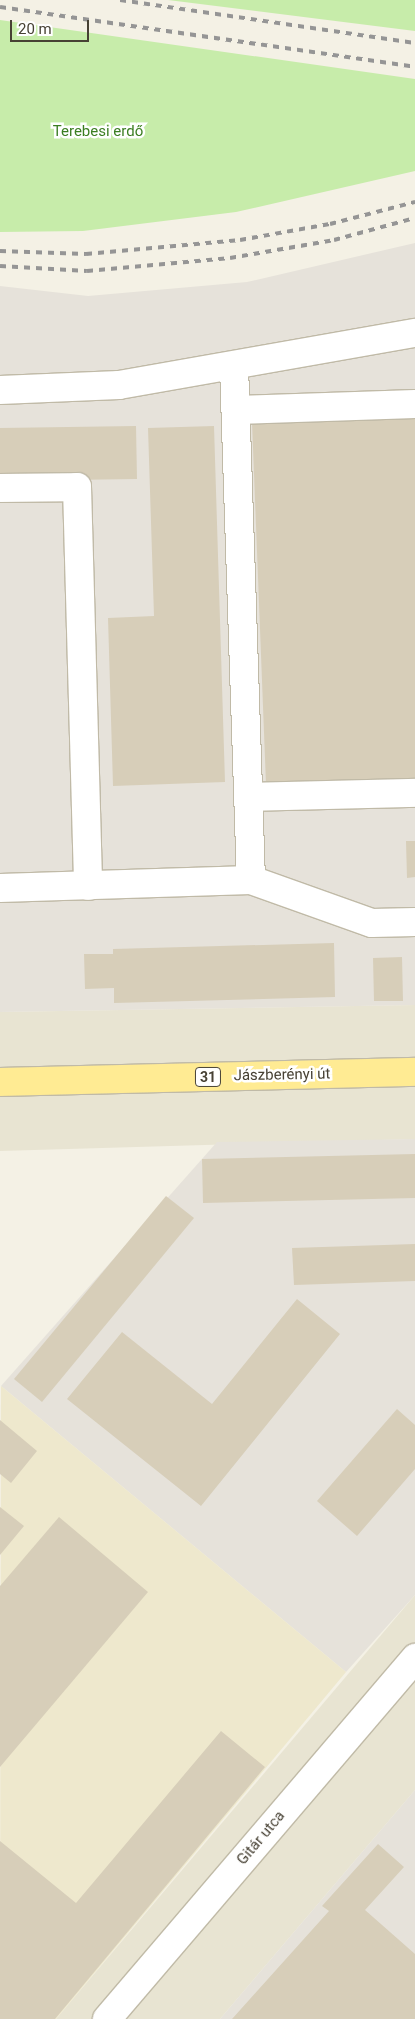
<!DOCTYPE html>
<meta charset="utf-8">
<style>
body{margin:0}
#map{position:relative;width:415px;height:2019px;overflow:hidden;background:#f4f1e5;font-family:Roboto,sans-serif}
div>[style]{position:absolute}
.residential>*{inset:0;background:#e8e4d2}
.industrial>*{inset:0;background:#e6e2da}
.education>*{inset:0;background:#eee8cd}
.green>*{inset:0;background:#c7ecaa}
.building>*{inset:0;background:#d7ceb9}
.roads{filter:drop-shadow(1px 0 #c0baa7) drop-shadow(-1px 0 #c0baa7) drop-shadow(0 1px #c0baa7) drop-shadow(0 -1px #c0baa7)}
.minor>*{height:28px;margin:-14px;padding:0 14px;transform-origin:14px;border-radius:14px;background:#fff}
.major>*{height:28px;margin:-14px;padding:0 14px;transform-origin:14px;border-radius:14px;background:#ffeb93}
.rail>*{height:4px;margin-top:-2px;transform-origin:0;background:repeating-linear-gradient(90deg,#959595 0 6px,transparent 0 12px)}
span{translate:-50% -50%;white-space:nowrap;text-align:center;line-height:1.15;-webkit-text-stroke:5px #fff;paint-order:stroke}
.shield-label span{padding:1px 4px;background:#fff;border:1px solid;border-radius:4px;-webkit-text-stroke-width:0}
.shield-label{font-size:14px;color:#474134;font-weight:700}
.park-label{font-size:15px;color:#3b7e22}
.street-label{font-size:15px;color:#474134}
.scale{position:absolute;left:10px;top:20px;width:79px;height:22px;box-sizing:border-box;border:2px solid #474134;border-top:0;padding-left:6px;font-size:15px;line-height:18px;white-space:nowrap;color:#474134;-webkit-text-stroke:4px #fff;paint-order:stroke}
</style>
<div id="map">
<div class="residential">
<i style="clip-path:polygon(415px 1005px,415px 1139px,0 1151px,0 1012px)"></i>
<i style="clip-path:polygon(415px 1595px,415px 1790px,220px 2019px,56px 2019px)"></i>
</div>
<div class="industrial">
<i style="clip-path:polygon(415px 243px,415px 1005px,0 1012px,0 286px,88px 296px,247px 282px)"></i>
<i style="clip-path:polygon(415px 1139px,415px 1595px,346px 1672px,1px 1386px,217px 1142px)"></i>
<i style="clip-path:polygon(415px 1790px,415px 2019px,220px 2019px)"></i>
</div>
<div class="education">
<i style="clip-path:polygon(1px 1386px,346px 1672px,56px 2019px,0 2019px)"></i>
</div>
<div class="green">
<i style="clip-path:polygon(168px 0,415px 0,415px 31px)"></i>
<i style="clip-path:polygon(0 20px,415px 79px,415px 171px,236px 212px,83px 231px,0 232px)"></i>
</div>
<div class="building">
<i style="clip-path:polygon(415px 416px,415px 779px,266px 784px,252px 422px)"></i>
<i style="clip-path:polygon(136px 426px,137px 479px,0 481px,0 428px)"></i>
<i style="clip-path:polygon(214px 426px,225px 782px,113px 786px,108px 618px,154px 616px,148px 428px)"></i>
<i style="clip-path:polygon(406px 841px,415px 841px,415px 877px,407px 878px)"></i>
<i style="clip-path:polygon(334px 943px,335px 997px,114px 1003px,114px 988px,85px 989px,84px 954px,113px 954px,113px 949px)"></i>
<i style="clip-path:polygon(402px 957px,403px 1001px,374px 1001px,373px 958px)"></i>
<i style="clip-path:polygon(415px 1154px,415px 1198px,203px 1203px,202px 1159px)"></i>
<i style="clip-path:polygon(166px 1196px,194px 1218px,42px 1402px,14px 1379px)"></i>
<i style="clip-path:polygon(415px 1244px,415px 1281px,294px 1285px,292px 1248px)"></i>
<i style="clip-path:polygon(297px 1299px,340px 1334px,201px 1506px,67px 1399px,122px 1332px,212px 1404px)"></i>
<i style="clip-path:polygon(397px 1409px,415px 1425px,415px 1469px,357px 1536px,317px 1501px)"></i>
<i style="clip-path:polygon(0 1420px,37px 1451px,11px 1483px,0 1474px)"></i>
<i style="clip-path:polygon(0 1507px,24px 1526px,0 1555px)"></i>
<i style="clip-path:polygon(59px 1517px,148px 1592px,0 1767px,0 1586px)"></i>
<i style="clip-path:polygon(221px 1731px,265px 1767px,55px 2019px,0 2019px,0 1841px,76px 1903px)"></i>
<i style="clip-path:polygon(378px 1844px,404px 1867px,365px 1910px,415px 1954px,415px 2019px,232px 2019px,329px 1911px,322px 1906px)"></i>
</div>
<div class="roads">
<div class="minor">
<i style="left:234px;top:366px;width:514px;rotate:88.11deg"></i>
<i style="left:0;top:390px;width:119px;rotate:-2.4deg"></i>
<i style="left:119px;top:385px;width:301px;rotate:-10deg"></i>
<i style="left:237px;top:410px;width:178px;rotate:-1.9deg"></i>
<i style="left:0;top:488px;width:77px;rotate:-0.7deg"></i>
<i style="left:77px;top:487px;width:399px;rotate:88.4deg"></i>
<i style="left:249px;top:797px;width:166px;rotate:-1.4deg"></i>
<i style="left:0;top:888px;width:251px;rotate:-1.8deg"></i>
<i style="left:251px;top:880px;width:128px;rotate:19.6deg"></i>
<i style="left:372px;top:923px;width:43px;rotate:-1.3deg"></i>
<i style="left:107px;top:2019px;width:475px;rotate:-49.5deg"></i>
</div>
<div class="major">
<i style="left:0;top:1082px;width:415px;rotate:-1.4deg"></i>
</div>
</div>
<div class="rail">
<i style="left:120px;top:0;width:298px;rotate:8.3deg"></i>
<i style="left:0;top:7px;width:419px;rotate:8.2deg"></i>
<i style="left:0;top:251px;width:86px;rotate:2deg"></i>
<i style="left:86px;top:254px;width:155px;rotate:-5.2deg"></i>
<i style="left:240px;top:240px;width:91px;rotate:-10.1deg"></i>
<i style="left:330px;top:224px;width:88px;rotate:-14.5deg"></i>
<i style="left:0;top:266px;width:87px;rotate:3.3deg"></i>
<i style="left:87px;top:271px;width:144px;rotate:-5.2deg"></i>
<i style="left:230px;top:258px;width:106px;rotate:-9.8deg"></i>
<i style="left:334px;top:240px;width:84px;rotate:-15.2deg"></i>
</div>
<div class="shield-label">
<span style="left:208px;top:1077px">31</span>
</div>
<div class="park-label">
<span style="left:98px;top:132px">Terebesi erdő</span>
</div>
<div class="street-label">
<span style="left:282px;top:1075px;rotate:-1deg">Jászberényi út</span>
<span style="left:261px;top:1838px;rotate:-50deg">Gitár utca</span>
</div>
<div class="scale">20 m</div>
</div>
